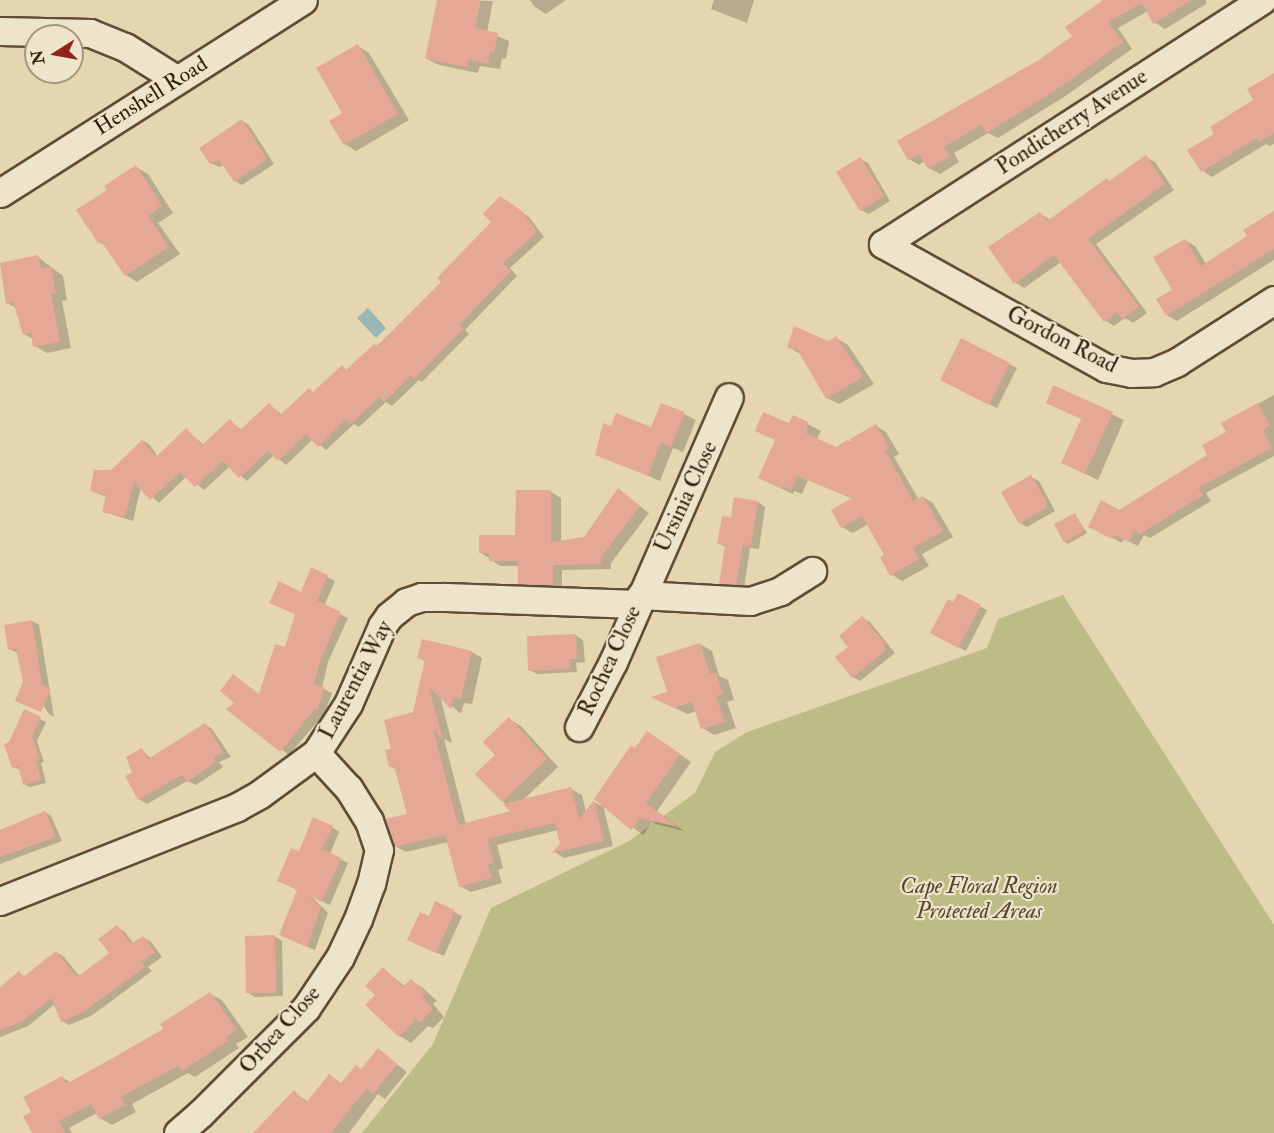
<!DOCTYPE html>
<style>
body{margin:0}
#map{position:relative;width:1274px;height:1133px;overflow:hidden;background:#e5d5b1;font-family:"IM FELL Double Pica",serif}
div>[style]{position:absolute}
.green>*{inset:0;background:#bdbb86}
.water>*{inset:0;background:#98b7b5}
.shadow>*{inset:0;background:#0003}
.building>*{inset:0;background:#e6a896}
.roads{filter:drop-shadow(2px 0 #604d35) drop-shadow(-2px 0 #604d35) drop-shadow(0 2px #604d35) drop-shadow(0 -2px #604d35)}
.minor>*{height:27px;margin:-13.5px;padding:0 13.5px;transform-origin:13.5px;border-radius:13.5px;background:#eee4cc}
span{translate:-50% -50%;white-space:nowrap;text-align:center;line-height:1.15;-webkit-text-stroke:4.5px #eee4cc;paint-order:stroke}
.street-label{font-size:22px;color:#34200c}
.park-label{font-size:22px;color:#56472a;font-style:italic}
.north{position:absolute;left:24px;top:24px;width:60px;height:60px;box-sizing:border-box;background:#eee4cc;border:2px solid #a4967f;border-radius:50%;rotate:259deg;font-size:16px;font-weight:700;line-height:24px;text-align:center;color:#34200c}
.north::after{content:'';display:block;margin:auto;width:21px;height:27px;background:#8f2418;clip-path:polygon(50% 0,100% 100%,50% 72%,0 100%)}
</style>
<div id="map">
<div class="green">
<i style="clip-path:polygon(1063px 595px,1274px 925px,1274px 1133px,362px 1133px,433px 1044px,491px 908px,629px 841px,695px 793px,715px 752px,747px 732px,987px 648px,998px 619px)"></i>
</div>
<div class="water">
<i style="clip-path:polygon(368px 308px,386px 328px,376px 338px,357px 318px)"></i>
</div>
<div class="shadow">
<i style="clip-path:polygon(438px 0,493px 1px,487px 32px,509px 41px,506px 59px,502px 58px,500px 69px,480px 66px,478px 73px,439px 65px,427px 59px)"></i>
<i style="clip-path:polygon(530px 0,566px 0,546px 14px,535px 7px)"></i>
<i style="clip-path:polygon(714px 0,754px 0,747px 23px,711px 9px)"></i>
<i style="clip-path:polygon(1104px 0,1206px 0,1206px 4px,1165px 29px,1154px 22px,1148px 11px,1118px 28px,1132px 49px,1064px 97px,998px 138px,988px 133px,954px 153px,959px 162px,940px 174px,929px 168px,925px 161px,919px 165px,909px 159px,1074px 37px)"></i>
<i style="clip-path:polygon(358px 46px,369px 53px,409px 120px,356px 151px,345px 144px,344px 114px)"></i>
<i style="clip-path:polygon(1274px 75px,1274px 144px,1270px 146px,1266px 144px,1212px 177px,1203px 171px,1190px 151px,1216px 134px,1255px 101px)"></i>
<i style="clip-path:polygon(242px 121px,249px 125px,274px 164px,242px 185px,235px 181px,224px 165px,219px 167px,211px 163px)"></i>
<i style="clip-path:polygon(1146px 157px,1155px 162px,1174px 190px,1096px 244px,1147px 313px,1133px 323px,1125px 318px,1114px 326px,1105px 320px,1061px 262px,1024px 288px,1015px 282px,1041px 214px,1051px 220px,1107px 180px,1111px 182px)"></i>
<i style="clip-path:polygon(860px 159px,868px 163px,890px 201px,869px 214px,861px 210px)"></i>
<i style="clip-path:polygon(136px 167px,148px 174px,173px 213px,158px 223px,180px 254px,137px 282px,126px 275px,107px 246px,99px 242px,109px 190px)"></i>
<i style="clip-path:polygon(508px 202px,529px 217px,544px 237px,510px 268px,517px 276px,465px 330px,469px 334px,422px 382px,419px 380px,392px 406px,386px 402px,359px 427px,354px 424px,326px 450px,313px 439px,286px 465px,274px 455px,247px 481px,230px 466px,204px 490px,187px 476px,159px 503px,141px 487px,133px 521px,104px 512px,107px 497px,91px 491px,144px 441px,150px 445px,158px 457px,186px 430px,204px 445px,230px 421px,242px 430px,269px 404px,282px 415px,309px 390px,314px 393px,342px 367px,348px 371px,418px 309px,444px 282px)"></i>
<i style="clip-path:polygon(1274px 214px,1274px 260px,1177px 321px,1167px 315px,1185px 240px,1195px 246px,1206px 264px,1249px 236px)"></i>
<i style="clip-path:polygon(38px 257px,63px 276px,67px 300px,62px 301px,71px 348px,47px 353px,35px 346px,33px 339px,24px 334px,16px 308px,7px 303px,0 264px)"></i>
<i style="clip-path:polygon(836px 338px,848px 345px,874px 384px,839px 404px,827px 398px,800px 354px,789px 347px,828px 342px)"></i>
<i style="clip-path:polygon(961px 340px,1017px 368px,997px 408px,950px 384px)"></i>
<i style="clip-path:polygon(1054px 387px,1124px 420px,1098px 480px,1063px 463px,1082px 419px)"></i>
<i style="clip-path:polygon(1274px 395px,1274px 456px,1206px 493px,1211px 501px,1150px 538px,1144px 535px,1138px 546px,1124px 539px,1122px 543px,1090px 526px,1119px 511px,1209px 455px,1228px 432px,1223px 423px)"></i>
<i style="clip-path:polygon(684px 414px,696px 420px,683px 452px,673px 448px,660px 481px,597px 454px,612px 428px,652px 429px)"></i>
<i style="clip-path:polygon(794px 417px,821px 431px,817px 439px,837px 448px,855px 446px,876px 426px,886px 432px,899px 454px,894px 457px,919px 500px,923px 497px,933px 503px,953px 537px,922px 554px,929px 566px,902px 581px,891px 574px,886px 556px,868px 524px,853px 533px,842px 527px,853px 499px,808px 480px,802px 494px,794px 491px,793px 494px,760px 478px)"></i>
<i style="clip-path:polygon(1031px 477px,1039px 481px,1055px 511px,1027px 527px,1020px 523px)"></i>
<i style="clip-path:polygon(619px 490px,649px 513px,611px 563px,611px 569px,562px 570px,562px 590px,530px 589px,519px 583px,519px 566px,500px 566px,480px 552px,517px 537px,518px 491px,551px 492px,561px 498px,561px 542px,585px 539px)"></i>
<i style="clip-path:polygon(735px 499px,758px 502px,765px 507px,759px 549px,750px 548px,744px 588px,728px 587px,721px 583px,726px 547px,719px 543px,732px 519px)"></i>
<i style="clip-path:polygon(1075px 515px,1087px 533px,1068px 544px,1065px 542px)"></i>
<i style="clip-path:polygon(312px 569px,335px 581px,324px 606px,348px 618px,328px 662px,322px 688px,332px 693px,325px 713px,289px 755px,229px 709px,237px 703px,234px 676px,260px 695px,286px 649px)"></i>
<i style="clip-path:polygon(959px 595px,987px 610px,966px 651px,932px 633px)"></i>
<i style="clip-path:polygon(862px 618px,870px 622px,895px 653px,860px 681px,853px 677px,850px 647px)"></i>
<i style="clip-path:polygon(32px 621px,39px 625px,54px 717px,49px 714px,23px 675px,18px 653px,9px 649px)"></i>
<i style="clip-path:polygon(575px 635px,583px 640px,585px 662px,576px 663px,577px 672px,537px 674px,530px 670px)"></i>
<i style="clip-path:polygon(423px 640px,472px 652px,482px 658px,472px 704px,464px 703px,461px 714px,440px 696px,452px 743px,444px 739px,466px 824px,513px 812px,477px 774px,497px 755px,509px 719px,521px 726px,558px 767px,523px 800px,571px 789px,582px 795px,586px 812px,594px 802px,602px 806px,635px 750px,660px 740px,691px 762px,657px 811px,684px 831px,652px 823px,643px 835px,603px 805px,613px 846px,564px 858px,555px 852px,561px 844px,558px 830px,497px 845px,503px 868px,498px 870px,502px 883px,471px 892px,460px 886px,448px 842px,406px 852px,395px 846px,409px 815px,397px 770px,390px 766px,392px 750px,415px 714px,426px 662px,419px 658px)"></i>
<i style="clip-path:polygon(700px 644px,712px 651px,719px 676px,728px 680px,734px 700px,727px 702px,736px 728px,714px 735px,703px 728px,697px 711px,687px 714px,665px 703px)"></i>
<i style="clip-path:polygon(25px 711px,46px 722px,37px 741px,44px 762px,41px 763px,46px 783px,30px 787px,24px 784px,21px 770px,13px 767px,10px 743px)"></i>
<i style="clip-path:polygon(205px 724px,212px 729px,231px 757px,219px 762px,223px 767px,196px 785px,187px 781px,147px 804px,139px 799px,133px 774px,142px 750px,152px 759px)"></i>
<i style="clip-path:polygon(45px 812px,51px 816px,62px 841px,0 864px,0 838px)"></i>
<i style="clip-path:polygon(332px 827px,339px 832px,330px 854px,348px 863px,330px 905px,311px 896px,328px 913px,315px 950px,288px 939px,299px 891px,300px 853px)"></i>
<i style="clip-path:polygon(436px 903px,462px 916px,444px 956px,417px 944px)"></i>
<i style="clip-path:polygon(117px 927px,125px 932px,134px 944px,143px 937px,151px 942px,162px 957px,148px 967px,152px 971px,91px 1016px,69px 1025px,62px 1021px,55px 1004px,28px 1026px,0 1037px,0 989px,19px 973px,26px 977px,56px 952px,64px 957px,80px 977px,111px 954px)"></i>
<i style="clip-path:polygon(274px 936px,282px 941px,283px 996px,255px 997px,248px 993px)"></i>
<i style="clip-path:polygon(383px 969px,406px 987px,411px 981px,423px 988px,437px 1001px,433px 1004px,444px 1017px,433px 1028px,428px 1026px,411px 1043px,400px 1036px,378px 995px)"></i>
<i style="clip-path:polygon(210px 994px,222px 1000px,248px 1037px,236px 1044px,239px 1048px,195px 1077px,188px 1073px,132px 1104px,136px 1112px,112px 1125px,100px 1118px,97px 1113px,69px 1128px,72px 1133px,34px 1133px,33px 1112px,62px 1077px,71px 1083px,165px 1030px)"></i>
<i style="clip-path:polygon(378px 1050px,407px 1072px,385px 1099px,378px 1094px,349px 1133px,255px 1133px,294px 1092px,308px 1102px,330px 1076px,343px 1084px,362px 1071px)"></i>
</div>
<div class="building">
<i style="clip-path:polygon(437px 0,481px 0,475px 28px,498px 33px,494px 53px,490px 52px,488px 64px,468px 60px,467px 67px,425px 59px)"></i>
<i style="clip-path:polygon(1103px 0,1192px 0,1153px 24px,1142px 3px,1108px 22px,1123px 42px,1053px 92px,986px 133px,981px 125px,944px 147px,950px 156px,928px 169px,919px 154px,908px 160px,897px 141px,1039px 60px,1072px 36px,1065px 27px)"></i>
<i style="clip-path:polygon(358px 44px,398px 114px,344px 145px,329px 121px,342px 113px,316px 68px)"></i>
<i style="clip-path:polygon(1274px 73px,1274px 133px,1259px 142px,1257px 138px,1201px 172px,1187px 150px,1214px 134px,1210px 127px,1253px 100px,1247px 89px)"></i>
<i style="clip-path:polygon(242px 119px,267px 159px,234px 182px,219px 160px,210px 164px,199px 148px)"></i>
<i style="clip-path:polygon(1146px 155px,1165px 184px,1088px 239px,1139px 307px,1122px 319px,1117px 312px,1104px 322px,1054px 255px,1014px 284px,988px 247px,1040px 212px,1047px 221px,1107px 178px,1109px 181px)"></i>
<i style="clip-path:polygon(860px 157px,884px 196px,860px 211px,836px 172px)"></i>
<i style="clip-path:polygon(136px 165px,162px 206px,148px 216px,169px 247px,125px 276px,101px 241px,98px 243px,76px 210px,107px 190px,104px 186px)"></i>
<i style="clip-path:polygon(500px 196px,522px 211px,537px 232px,503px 263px,511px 271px,459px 325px,463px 329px,414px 379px,411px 376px,384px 402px,379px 397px,351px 424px,346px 419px,318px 447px,306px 434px,278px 461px,268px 451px,239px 478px,223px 461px,195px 487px,180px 472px,150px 500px,134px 482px,125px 517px,102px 512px,106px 495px,90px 491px,94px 470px,111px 470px,143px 439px,143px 442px,156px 457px,186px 428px,202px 445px,230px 419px,240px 430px,269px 403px,280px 415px,309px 388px,313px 392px,342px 365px,346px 370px,374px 344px,377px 346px,441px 282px,437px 278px,491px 222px,483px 214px)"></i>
<i style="clip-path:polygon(1274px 211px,1274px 249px,1166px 316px,1156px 299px,1172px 290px,1153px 257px,1185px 239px,1201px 266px,1247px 236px,1243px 230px)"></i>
<i style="clip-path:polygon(38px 255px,41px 269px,51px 267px,56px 293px,51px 294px,60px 342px,33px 347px,31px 333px,23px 335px,13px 302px,6px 304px,0 263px)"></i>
<i style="clip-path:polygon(794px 326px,828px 341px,836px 336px,863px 377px,826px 399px,797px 349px,787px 348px)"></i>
<i style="clip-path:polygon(961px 338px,1010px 363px,989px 405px,940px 380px)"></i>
<i style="clip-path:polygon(1053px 385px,1113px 412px,1085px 474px,1061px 463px,1081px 419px,1046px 403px)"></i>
<i style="clip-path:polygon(661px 403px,685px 412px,671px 447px,661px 442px,648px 476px,595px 455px,603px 423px,611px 426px,616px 413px,651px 427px)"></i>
<i style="clip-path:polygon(1258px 403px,1270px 425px,1263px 430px,1272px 448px,1198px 488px,1203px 495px,1140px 534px,1134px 531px,1129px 542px,1114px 535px,1112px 539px,1088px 527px,1101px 500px,1119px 510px,1207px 455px,1202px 445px,1226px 432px,1221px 423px)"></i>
<i style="clip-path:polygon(763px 412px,789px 423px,793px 415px,808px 422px,806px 433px,836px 447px,847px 440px,851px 442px,850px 439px,876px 424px,889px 448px,885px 450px,913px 501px,923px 496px,943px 531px,913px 548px,919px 559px,890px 576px,880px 557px,884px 555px,862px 516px,841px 528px,831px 510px,852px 498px,797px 476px,791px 490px,783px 486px,782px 489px,758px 478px,775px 440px,755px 431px)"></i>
<i style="clip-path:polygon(1031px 475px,1046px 501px,1046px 508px,1019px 524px,1001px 492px)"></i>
<i style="clip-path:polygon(618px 488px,640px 506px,601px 557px,601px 564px,553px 565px,553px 585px,518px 584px,518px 561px,489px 561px,489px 553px,479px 553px,479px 535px,515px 535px,516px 490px,551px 490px,551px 542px,584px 537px)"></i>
<i style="clip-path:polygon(734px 497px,758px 501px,751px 546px,743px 545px,736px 584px,719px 584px,725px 545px,717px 544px,722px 516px,731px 517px)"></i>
<i style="clip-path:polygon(1075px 513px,1084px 531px,1064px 543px,1054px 524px)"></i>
<i style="clip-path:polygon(311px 567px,328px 575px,317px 601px,341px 612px,321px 658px,314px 684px,325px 688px,317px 710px,315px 709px,280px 752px,226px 709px,234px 703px,220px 691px,233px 674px,259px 694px,275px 644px,285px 647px,295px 614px,269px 603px,279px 581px,301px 592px)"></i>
<i style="clip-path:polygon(958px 593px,981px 605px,958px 648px,930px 633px,948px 599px,953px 602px)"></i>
<i style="clip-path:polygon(862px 616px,885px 643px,885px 651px,852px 678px,835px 657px,848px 647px,839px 636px)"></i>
<i style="clip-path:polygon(32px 620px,42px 685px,51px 689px,41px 712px,15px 701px,23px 682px,16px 649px,8px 650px,4px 625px)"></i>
<i style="clip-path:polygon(576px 634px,577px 659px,569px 659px,570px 669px,528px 671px,527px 636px)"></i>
<i style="clip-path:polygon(422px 639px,472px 651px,461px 699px,453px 698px,451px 709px,429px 687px,443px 740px,433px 729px,458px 825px,510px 811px,503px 804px,571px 787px,579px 819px,594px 800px,604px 841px,552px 853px,560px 844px,555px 823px,487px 839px,494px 863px,488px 864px,492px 878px,459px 887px,445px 835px,394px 847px,385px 819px,407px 814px,394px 766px,389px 767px,385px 750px,391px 749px,384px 720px,413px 712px,425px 660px,417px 658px)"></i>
<i style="clip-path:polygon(700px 643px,710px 674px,716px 672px,723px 694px,716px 696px,725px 722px,701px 729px,692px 702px,674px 708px,651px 697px,667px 692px,656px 657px)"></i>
<i style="clip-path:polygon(24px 709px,41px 717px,32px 737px,40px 759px,36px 760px,41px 780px,23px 785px,18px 766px,12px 768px,4px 744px,9px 742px)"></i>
<i style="clip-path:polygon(509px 717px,547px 759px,502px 802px,475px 774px,495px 755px,483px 742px)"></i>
<i style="clip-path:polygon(205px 723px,224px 753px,213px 757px,216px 762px,187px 782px,182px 775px,138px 800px,125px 776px,132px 773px,126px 757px,142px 748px,148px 759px)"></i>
<i style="clip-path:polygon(647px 731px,680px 754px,646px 803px,678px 827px,640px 818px,631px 830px,594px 799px,631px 745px,635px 748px)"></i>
<i style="clip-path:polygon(45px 811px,56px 837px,0 857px,0 830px)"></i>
<i style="clip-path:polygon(313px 817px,333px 826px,322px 849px,341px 858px,322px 902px,308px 895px,321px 907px,307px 947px,279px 935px,297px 890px,277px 881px,291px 848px,299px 851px)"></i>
<i style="clip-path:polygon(435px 901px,455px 910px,436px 953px,407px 940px,420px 912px,429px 916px)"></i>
<i style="clip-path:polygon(117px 925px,131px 944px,143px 936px,155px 952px,141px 962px,145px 967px,83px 1012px,61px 1022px,51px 998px,20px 1023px,0 1030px,0 987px,19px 971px,23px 977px,56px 951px,77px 977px,109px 953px,98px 939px)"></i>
<i style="clip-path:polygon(275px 935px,276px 993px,246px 993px,245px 936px)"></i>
<i style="clip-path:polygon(383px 967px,403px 987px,411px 979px,426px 993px,422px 997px,433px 1009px,420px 1023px,416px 1019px,399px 1037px,365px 1005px,375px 995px,365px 986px)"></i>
<i style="clip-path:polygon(210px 992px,237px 1030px,226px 1037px,228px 1041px,182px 1071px,178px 1066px,121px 1097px,125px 1105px,99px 1119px,91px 1104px,59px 1121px,65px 1133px,32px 1133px,23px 1116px,31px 1112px,23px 1097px,62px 1076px,66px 1084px,118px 1055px,163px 1029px,160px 1024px)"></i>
<i style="clip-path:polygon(378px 1048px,397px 1064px,373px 1094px,367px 1088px,331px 1133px,253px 1133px,294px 1090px,306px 1103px,329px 1074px,341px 1083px,356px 1065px,361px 1069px)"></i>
</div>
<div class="roads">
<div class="minor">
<i style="left:1262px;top:0;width:451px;rotate:147.2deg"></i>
<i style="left:883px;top:244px;width:255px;rotate:29.1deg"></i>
<i style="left:1106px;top:368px;width:25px;rotate:11deg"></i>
<i style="left:1131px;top:373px;width:23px;rotate:-2deg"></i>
<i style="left:1154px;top:372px;width:25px;rotate:-23deg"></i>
<i style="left:1177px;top:362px;width:115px;rotate:-32.6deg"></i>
<i style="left:0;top:31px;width:90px;rotate:1.3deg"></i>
<i style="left:90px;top:33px;width:38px;rotate:22deg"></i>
<i style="left:125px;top:47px;width:60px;rotate:32.1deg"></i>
<i style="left:0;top:193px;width:359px;rotate:-32.5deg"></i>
<i style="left:641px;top:595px;width:109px;rotate:3.2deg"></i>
<i style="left:750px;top:601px;width:32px;rotate:-18deg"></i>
<i style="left:780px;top:591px;width:38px;rotate:-32deg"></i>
<i style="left:579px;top:727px;width:73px;rotate:-62.4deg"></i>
<i style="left:613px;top:662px;width:289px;rotate:-66.4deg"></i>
<i style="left:0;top:901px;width:255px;rotate:-21.6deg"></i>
<i style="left:237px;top:807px;width:26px;rotate:-29deg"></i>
<i style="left:260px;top:794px;width:69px;rotate:-36.2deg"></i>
<i style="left:316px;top:753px;width:59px;rotate:-56.9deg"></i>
<i style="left:348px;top:704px;width:85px;rotate:-66.4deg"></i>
<i style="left:382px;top:626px;width:12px;rotate:-55deg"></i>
<i style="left:389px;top:616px;width:22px;rotate:-39deg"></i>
<i style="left:406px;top:602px;width:16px;rotate:-18deg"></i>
<i style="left:421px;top:597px;width:25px"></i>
<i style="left:446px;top:597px;width:191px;rotate:2.1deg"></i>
<i style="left:178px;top:1133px;width:29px;rotate:-41deg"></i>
<i style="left:200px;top:1114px;width:150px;rotate:-45deg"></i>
<i style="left:306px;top:1008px;width:61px;rotate:-56.3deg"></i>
<i style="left:340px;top:957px;width:42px;rotate:-64.7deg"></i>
<i style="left:358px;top:919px;width:37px;rotate:-70deg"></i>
<i style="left:371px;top:884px;width:35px;rotate:-77deg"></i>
<i style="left:379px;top:850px;width:31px;rotate:-109deg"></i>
<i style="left:369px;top:821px;width:39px;rotate:-122deg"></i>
<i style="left:348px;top:788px;width:47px;rotate:-132.4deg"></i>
</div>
</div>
<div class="street-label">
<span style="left:151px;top:96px;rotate:-32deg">Henshell Road</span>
<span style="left:1072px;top:122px;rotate:-33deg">Pondicherry Avenue</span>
<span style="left:1062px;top:340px;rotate:27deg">Gordon Road</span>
<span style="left:686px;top:497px;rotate:-65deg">Ursinia Close</span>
<span style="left:610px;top:661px;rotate:-65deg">Rochea Close</span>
<span style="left:356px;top:680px;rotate:-62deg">Laurentia Way</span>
<span style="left:280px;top:1030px;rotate:-48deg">Orbea Close</span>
</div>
<div class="park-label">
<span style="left:979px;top:899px">Cape Floral Region<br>Protected Areas</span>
</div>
<div class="north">N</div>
</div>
